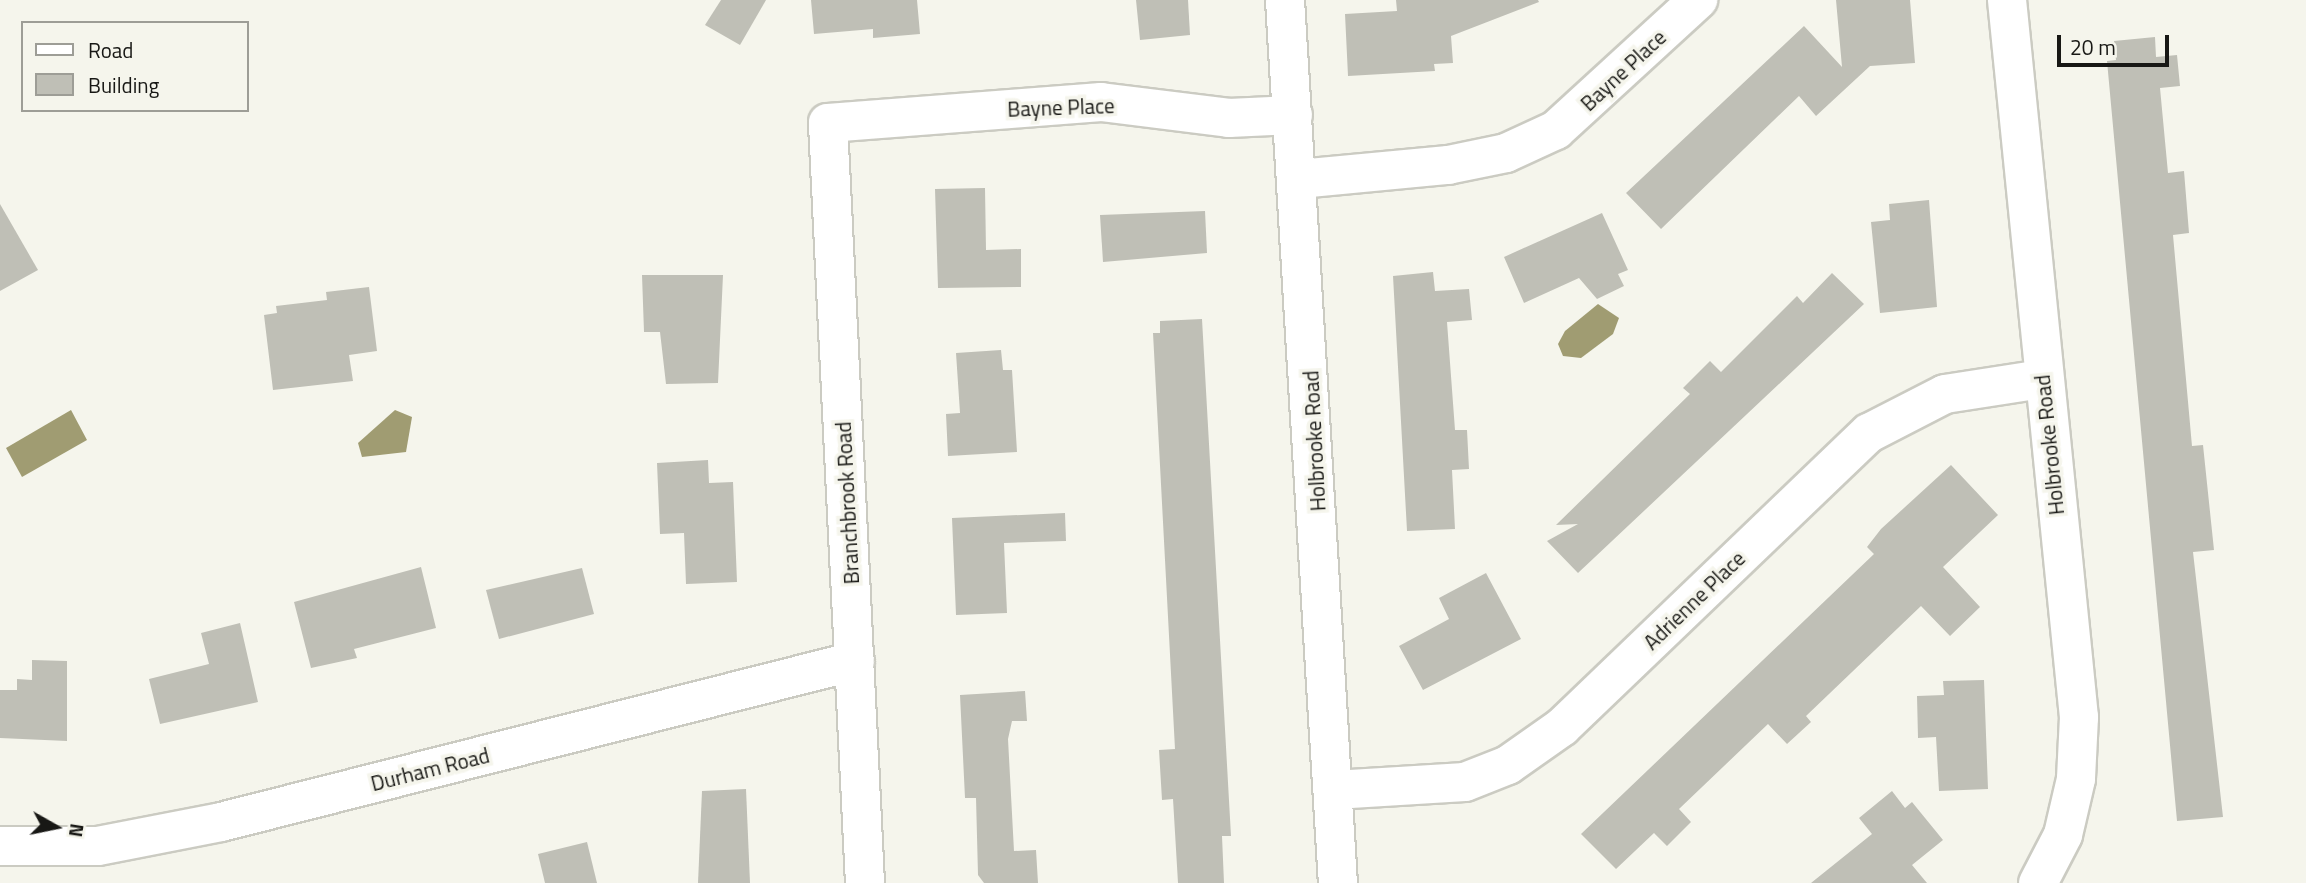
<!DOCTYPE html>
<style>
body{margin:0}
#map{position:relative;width:2306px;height:883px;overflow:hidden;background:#f5f5ec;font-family:"Titillium Web",sans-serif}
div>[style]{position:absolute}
.water>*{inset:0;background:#a09c72}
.building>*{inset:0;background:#bfbfb6}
.roads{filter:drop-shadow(2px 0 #cbcbc2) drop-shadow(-2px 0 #cbcbc2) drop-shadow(0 2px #cbcbc2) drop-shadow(0 -2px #cbcbc2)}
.minor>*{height:38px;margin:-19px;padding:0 19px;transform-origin:19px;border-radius:19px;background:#fff}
span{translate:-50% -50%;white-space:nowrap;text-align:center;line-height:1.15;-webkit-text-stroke:7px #f5f5ec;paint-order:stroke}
.street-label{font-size:21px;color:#181815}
.legend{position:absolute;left:21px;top:21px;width:228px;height:91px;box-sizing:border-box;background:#f5f5ec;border:2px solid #9d9d96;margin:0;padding:9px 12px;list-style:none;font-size:21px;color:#181815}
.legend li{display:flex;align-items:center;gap:14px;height:35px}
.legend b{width:35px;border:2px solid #9d9d96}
.north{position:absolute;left:21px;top:792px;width:70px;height:70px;-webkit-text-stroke:5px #f5f5ec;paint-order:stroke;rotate:99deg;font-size:19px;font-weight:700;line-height:28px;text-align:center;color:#181815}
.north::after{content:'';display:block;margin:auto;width:24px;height:32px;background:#181815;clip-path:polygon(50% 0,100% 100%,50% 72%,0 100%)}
.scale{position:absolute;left:2057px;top:35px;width:112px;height:32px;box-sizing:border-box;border:4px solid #181815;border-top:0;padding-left:9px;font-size:21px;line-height:24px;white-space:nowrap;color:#181815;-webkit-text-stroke:5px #f5f5ec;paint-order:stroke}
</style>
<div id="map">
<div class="water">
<i style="clip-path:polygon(1598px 304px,1619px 318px,1613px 334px,1581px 358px,1563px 356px,1558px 344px,1565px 331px)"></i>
<i style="clip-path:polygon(71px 410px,87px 440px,22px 477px,6px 448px)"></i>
<i style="clip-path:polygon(395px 410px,412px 417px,406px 452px,362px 457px,358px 443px)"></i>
</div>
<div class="building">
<i style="clip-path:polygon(721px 0,766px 0,740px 45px,705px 25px)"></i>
<i style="clip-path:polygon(811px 0,917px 0,920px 34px,873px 38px,873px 29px,814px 34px)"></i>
<i style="clip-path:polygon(1136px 0,1188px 0,1190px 35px,1140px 40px)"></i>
<i style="clip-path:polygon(1396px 0,1538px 0,1539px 2px,1451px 36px,1453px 63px,1434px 64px,1435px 71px,1348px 76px,1345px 14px,1397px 11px)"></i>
<i style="clip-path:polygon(1836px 0,1910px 0,1915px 63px,1870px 66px,1816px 116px,1799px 96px,1661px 229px,1626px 193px,1804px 26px,1842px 67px)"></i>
<i style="clip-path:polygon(2155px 37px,2156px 57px,2177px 55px,2180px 86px,2160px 88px,2168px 173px,2184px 171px,2189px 233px,2173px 235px,2192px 446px,2203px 445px,2214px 550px,2193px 552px,2223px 817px,2177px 821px,2107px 61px,2116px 60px,2114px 41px)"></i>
<i style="clip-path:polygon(985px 188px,986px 250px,1021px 249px,1021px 287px,938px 288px,935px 189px)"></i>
<i style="clip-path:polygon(1929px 200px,1937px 307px,1880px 313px,1871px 222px,1890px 220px,1889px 204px)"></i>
<i style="clip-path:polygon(0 204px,38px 270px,0 291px)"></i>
<i style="clip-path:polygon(1205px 211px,1207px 253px,1103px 262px,1100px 215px)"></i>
<i style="clip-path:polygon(1602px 213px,1628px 270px,1618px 274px,1624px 286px,1597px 299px,1579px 278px,1524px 303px,1504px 257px)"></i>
<i style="clip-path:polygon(1433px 272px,1435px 291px,1469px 289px,1472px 320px,1447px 322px,1455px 430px,1467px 430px,1469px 469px,1452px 470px,1455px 529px,1407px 531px,1393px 276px)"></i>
<i style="clip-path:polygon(1832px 273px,1864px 304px,1578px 573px,1547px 541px,1578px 524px,1556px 525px,1690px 394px,1683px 388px,1710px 361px,1721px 372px,1797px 296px,1803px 303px)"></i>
<i style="clip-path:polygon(642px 275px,723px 275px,718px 383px,666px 384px,660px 332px,644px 332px)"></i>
<i style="clip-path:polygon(369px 287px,377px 351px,349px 355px,353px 381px,273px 390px,264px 315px,277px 313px,276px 306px,327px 300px,326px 292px)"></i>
<i style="clip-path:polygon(1202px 319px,1231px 836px,1222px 836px,1224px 883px,1178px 883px,1173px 799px,1162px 800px,1159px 750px,1175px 749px,1153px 333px,1160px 333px,1160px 321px)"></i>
<i style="clip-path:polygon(1001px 350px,1003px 370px,1012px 370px,1017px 452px,948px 456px,946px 414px,960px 413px,956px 353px)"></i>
<i style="clip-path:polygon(708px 460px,709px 483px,733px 482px,737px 582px,686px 584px,684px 533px,660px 534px,657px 463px)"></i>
<i style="clip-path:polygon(1951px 465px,1998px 515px,1943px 567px,1980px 607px,1950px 636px,1921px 606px,1806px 716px,1811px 722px,1787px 744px,1768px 724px,1679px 809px,1691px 822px,1667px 846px,1654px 833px,1616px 869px,1581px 834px,1874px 554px,1867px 547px,1881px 529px)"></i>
<i style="clip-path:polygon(1065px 513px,1066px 541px,1004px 543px,1007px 613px,956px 615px,952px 518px)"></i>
<i style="clip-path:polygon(421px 567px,436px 628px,354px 649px,357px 658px,311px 668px,294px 602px)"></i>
<i style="clip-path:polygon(582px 568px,594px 614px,499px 639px,486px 590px)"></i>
<i style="clip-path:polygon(1486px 573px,1521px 639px,1423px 690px,1399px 646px,1449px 619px,1439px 598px)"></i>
<i style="clip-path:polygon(240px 623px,258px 702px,160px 724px,149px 679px,209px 664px,201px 633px)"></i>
<i style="clip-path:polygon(32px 660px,67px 661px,67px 741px,0 738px,0 690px,17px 690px,17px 679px,32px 680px)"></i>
<i style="clip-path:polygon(1984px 680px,1988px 789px,1939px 791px,1936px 737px,1918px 738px,1917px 696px,1944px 695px,1943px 681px)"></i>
<i style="clip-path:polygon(1025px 691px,1027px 721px,1012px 721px,1008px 739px,1014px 851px,1036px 850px,1038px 883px,984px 883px,978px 875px,976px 798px,965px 798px,960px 695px)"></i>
<i style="clip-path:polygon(746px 789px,750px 883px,698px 883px,702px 791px)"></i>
<i style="clip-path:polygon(1892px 791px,1905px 808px,1912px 802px,1943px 840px,1912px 865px,1927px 883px,1811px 883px,1872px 834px,1859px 818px)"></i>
<i style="clip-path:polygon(587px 842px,597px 883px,545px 883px,538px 854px)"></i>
</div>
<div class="roads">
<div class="minor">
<i style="left:1285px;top:0;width:885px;rotate:86.57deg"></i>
<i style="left:2007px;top:0;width:721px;rotate:84.27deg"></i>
<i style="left:2079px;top:717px;width:62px;rotate:92.8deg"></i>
<i style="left:2076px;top:779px;width:57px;rotate:103.1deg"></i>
<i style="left:2063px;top:835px;width:54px;rotate:117.5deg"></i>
<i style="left:1299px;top:179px;width:150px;rotate:-5.4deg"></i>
<i style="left:1448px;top:165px;width:59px;rotate:-11.7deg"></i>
<i style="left:1506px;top:153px;width:55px;rotate:-24.7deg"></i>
<i style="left:1556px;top:130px;width:193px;rotate:-42.5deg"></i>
<i style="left:1334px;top:790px;width:131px;rotate:-3.5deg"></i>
<i style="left:1465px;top:782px;width:46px;rotate:-21.6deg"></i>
<i style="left:1508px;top:765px;width:66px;rotate:-35.1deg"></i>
<i style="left:1562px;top:727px;width:425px;rotate:-43.8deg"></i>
<i style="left:1869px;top:433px;width:85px;rotate:-27.2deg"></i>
<i style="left:1945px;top:394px;width:98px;rotate:-8.8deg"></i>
<i style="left:0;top:846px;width:98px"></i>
<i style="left:98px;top:846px;width:125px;rotate:-11deg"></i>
<i style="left:221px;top:822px;width:654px;rotate:-14.25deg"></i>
<i style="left:865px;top:883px;width:761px;rotate:-92.79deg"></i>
<i style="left:828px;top:123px;width:274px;rotate:-4.4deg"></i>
<i style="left:1101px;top:102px;width:129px;rotate:7.1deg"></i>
<i style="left:1229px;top:118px;width:64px;rotate:-2.7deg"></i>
</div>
</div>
<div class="street-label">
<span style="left:1623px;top:70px;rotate:-43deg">Bayne Place</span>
<span style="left:1061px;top:107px;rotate:-2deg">Bayne Place</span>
<span style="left:1314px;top:441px;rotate:-93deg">Holbrooke Road</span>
<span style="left:2049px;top:445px;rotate:-96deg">Holbrooke Road</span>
<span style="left:847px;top:503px;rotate:-93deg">Branchbrook Road</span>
<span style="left:1694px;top:600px;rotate:-44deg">Adrienne Place</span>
<span style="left:430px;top:769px;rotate:-14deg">Durham Road</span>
</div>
<ul class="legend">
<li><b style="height:9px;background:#fff"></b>Road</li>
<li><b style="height:19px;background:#bfbfb6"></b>Building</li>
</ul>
<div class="north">N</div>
<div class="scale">20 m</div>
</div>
